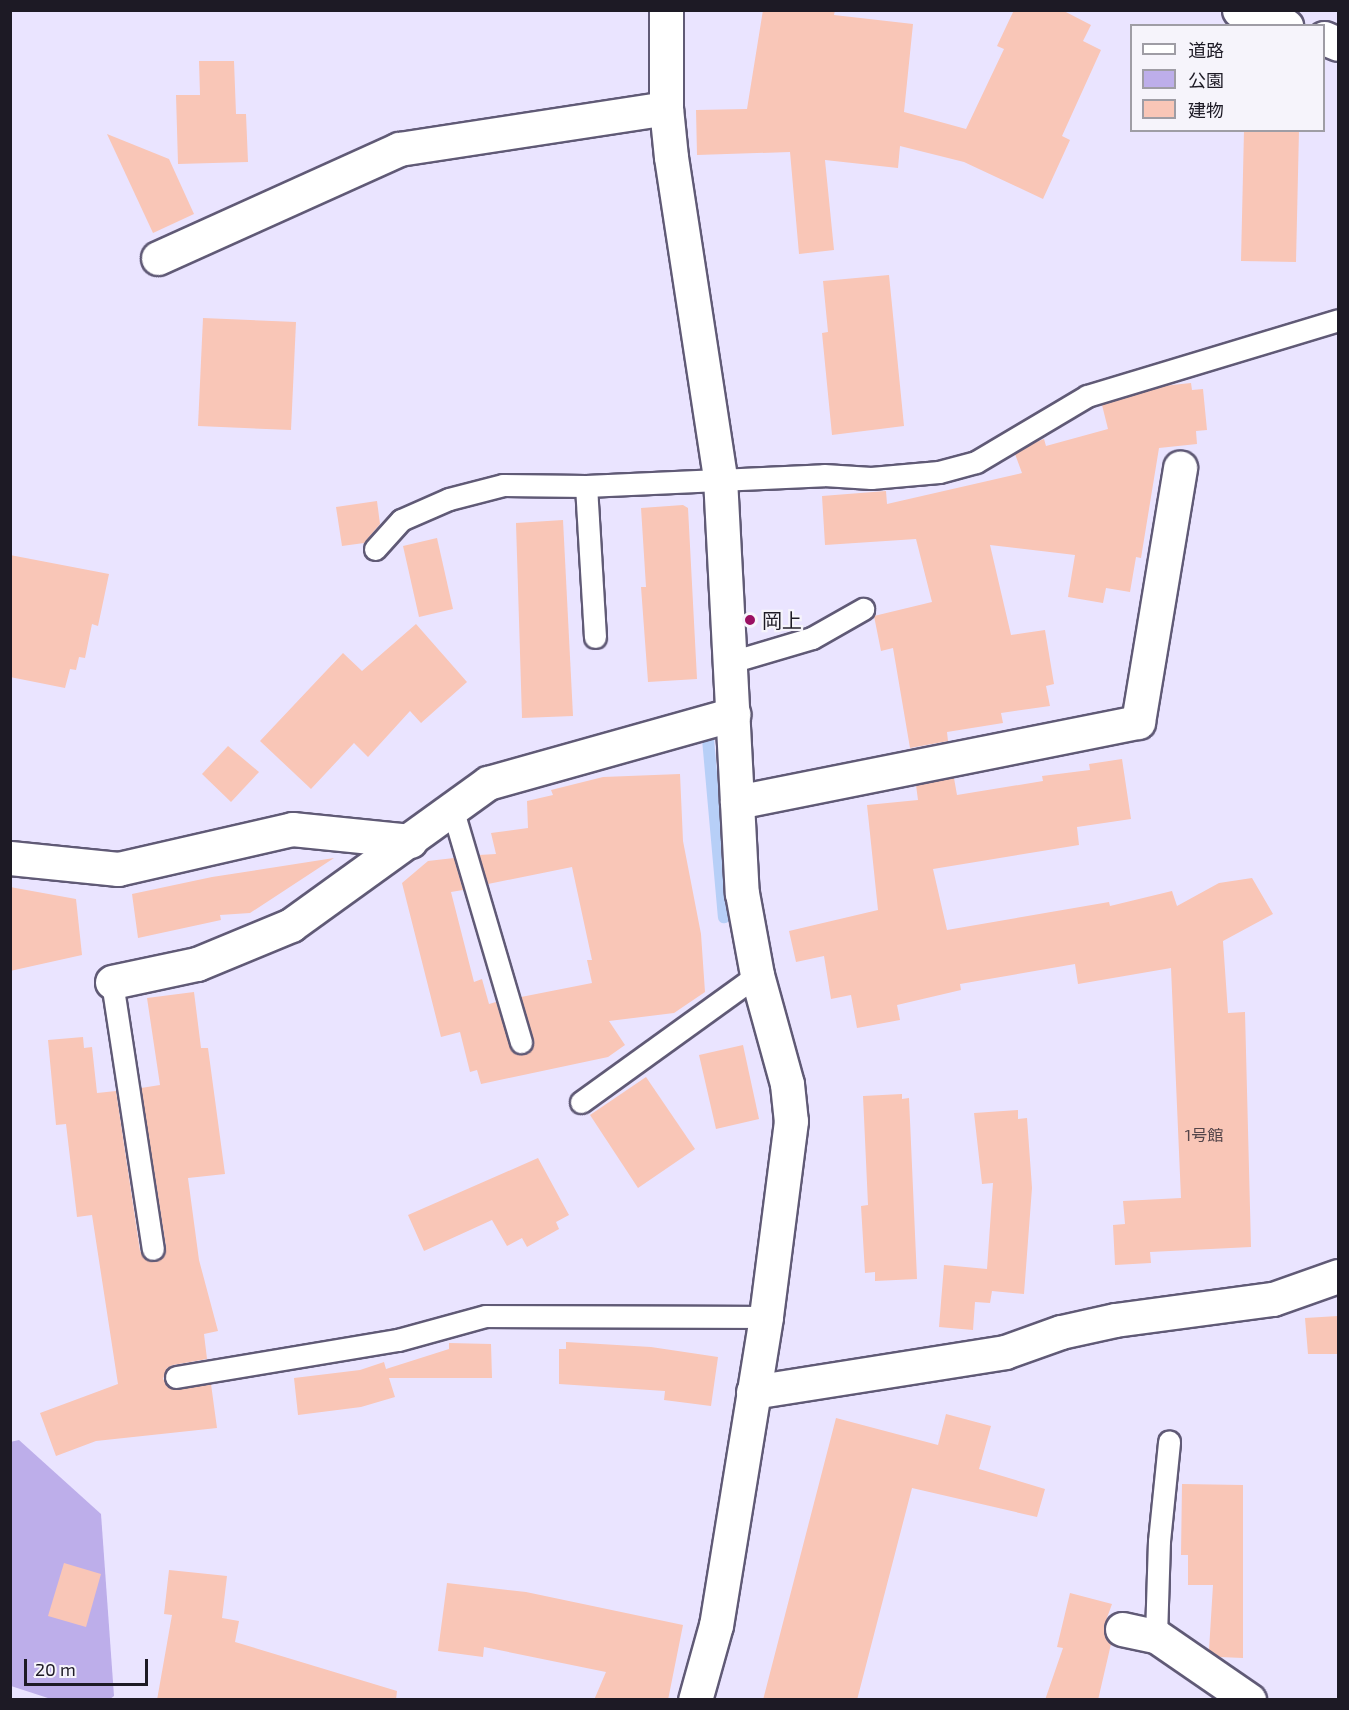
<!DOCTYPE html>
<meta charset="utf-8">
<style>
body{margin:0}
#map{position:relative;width:1349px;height:1710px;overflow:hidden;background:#eae4ff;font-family:"Exo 2","Noto Sans JP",sans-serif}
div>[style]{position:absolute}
.green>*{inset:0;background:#bdaeea}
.stream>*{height:12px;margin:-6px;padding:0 6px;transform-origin:6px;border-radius:6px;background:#b7cff7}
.building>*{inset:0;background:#f9c6b7}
.roads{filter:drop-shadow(2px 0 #605a76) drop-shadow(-2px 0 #605a76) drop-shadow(0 2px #605a76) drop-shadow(0 -2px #605a76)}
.service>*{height:21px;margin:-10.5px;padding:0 10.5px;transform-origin:10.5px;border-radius:10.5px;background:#fff}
.minor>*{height:33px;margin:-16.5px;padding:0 16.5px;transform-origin:16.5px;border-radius:16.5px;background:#fff}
.tertiary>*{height:33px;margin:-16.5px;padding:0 16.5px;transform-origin:16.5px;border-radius:16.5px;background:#fff}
.dots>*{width:16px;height:16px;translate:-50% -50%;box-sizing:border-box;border:3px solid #f6f4fb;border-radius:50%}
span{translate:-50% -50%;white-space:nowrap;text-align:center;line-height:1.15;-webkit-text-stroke:4.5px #f6f4fb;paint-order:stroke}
.number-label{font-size:16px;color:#54454a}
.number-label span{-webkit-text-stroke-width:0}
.poi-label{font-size:20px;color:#1d1a25}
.left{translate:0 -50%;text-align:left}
.frame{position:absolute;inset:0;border:12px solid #1d1a25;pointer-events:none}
.legend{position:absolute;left:1130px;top:24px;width:195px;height:108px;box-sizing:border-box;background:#f6f4fb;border:2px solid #9f9da5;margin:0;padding:8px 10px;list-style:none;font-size:18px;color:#1d1a25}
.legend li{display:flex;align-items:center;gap:12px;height:30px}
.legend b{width:30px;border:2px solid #9f9da5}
.scale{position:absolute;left:24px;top:1659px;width:124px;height:27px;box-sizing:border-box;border:3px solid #1d1a25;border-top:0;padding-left:8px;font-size:18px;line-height:21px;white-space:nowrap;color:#1d1a25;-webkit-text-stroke:4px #f6f4fb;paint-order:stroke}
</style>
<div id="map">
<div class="green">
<i style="clip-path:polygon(19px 1440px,101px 1514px,114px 1696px,110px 1699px,51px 1699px,11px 1686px,10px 1442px)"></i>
</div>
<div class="stream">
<i style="left:708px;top:739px;width:179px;rotate:84.9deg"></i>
</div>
<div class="building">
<i style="clip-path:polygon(763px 10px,835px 10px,834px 15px,913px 24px,904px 112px,966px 129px,1004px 49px,997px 46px,1014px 10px,1062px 10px,1091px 25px,1083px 41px,1101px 50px,1062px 136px,1070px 140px,1043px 199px,964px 162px,900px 146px,898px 168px,825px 160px,834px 250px,799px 254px,790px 152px,697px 155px,696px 110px,747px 109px)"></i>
<i style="clip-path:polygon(199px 61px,234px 61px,236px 114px,246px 114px,248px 162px,178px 164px,176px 95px,200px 95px)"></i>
<i style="clip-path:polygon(1244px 130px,1299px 130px,1296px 262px,1241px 261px)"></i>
<i style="clip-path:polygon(107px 134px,169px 159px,194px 214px,153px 233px)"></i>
<i style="clip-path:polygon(889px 275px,904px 426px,832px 435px,822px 333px,828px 332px,823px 281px)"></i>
<i style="clip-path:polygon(203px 318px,296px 322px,291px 430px,198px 426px)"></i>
<i style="clip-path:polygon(1191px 383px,1192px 390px,1203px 389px,1207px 430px,1196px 431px,1197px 444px,1159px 448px,1141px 558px,1136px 557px,1130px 592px,1106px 588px,1103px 603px,1068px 597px,1075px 555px,990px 545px,1011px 635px,1045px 630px,1054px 684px,1046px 686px,1050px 706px,1001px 713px,1003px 723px,947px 732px,948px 741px,910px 748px,893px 648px,881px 651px,874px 616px,932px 602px,916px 539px,825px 545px,822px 496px,886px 491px,887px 504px,1022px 473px,1015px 454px,1031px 444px,1044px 439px,1046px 446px,1108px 429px,1102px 405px,1163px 386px)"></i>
<i style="clip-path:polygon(377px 501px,380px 524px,364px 543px,342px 546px,336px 507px)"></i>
<i style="clip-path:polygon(683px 505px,688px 508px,697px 679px,648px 682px,641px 587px,646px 587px,641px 508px)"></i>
<i style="clip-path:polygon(563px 520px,573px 716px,522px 718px,516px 523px)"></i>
<i style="clip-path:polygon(437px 538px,453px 609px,419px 617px,403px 546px)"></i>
<i style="clip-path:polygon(10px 555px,109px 574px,98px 626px,92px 624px,85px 658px,79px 657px,76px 670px,70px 669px,65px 688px,10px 677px)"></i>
<i style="clip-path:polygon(416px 624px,467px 682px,421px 723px,410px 711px,368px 757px,354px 743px,311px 789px,260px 741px,343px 653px,362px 671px)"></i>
<i style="clip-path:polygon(228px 746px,259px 772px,231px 802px,202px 774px)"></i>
<i style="clip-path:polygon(1122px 759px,1131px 819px,1077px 827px,1079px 845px,933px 869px,947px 930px,1109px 902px,1110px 906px,1172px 891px,1177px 906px,1219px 883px,1252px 878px,1273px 914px,1223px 941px,1228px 1013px,1245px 1012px,1251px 1247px,1150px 1252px,1151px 1263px,1115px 1265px,1113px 1225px,1125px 1224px,1123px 1201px,1181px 1198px,1171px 968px,1078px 984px,1075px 964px,960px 984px,961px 990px,897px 1005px,900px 1020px,857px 1028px,851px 995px,831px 999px,824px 956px,796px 962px,789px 931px,878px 910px,867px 805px,918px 800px,916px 785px,954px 778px,957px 795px,1043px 781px,1042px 776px,1090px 770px,1089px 764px)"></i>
<i style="clip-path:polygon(680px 774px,683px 841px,701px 934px,705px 992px,674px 1013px,609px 1021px,625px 1045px,608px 1057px,481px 1084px,477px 1070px,470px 1072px,460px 1032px,441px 1037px,402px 883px,428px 861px,454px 858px,463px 890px,451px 892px,474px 982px,482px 979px,489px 1004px,496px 1002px,512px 1051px,525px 1054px,531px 1050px,533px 1039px,521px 997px,592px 983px,587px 960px,592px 960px,572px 867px,488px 884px,479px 855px,496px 854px,491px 833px,528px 828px,527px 801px,553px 795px,551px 790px,603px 777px)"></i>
<i style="clip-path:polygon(334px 858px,250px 913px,220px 915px,221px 920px,138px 938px,132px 894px,212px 877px)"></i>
<i style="clip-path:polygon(10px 887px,76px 899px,82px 955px,10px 971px)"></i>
<i style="clip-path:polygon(194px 992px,201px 1048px,208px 1048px,225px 1174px,188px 1178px,199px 1260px,218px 1331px,204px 1334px,207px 1359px,173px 1365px,167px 1368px,163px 1379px,172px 1389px,211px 1384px,217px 1428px,96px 1441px,56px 1456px,40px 1413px,118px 1384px,92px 1215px,77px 1217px,66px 1124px,56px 1125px,48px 1040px,83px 1037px,84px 1048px,92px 1047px,97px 1093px,116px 1091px,140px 1251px,148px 1261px,156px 1261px,165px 1254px,166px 1247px,141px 1088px,160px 1085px,147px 998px)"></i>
<i style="clip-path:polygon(743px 1045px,759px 1119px,716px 1129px,699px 1055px)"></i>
<i style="clip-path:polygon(646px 1077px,695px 1149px,638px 1188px,590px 1115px)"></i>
<i style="clip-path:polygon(902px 1094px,902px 1099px,909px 1098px,917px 1279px,875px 1281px,875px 1272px,865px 1273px,861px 1206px,868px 1205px,863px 1096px)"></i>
<i style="clip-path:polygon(1018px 1110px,1018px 1119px,1027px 1118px,1032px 1188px,1024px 1294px,992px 1291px,990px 1303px,975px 1302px,973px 1330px,939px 1327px,944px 1265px,987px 1269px,993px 1183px,982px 1184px,974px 1113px)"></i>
<i style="clip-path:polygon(538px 1158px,569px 1215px,556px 1222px,559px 1229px,527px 1247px,522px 1238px,507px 1246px,492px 1220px,424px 1251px,408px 1215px)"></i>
<i style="clip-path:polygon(1338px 1316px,1338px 1354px,1308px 1354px,1305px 1318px)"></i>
<i style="clip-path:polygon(566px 1342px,651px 1347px,718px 1357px,711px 1406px,664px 1400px,665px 1391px,559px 1384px,559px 1349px,566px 1349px)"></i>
<i style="clip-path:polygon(449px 1343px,491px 1344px,492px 1378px,389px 1378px,395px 1397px,361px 1407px,298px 1415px,294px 1378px,360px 1370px,384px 1362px,386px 1369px,449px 1349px)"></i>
<i style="clip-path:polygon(946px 1414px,991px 1426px,979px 1469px,1045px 1489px,1037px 1517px,912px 1488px,857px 1700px,763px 1700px,836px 1418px,938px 1445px)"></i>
<i style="clip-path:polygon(1182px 1484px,1243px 1485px,1243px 1658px,1220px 1657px,1209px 1650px,1213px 1585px,1188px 1585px,1188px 1555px,1181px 1555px)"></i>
<i style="clip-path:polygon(64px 1563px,101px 1574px,86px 1627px,48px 1616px)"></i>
<i style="clip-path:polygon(169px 1570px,227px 1576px,222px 1618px,239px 1621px,235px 1642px,397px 1691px,396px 1700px,157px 1700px,172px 1615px,164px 1614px)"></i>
<i style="clip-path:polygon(447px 1583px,526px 1592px,683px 1625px,668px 1700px,594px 1700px,606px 1672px,484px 1647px,483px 1657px,438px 1651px)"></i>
<i style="clip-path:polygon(1070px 1593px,1112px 1604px,1104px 1626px,1111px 1644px,1098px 1700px,1045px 1700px,1063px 1648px,1057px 1647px)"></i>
</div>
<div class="roads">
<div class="service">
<i style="left:375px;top:549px;width:39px;rotate:-48deg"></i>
<i style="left:401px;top:520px;width:52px;rotate:-23.6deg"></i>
<i style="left:449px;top:499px;width:56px;rotate:-14.5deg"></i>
<i style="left:503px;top:485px;width:83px;rotate:0.7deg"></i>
<i style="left:595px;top:637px;width:151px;rotate:-93.4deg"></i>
<i style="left:586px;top:486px;width:238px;rotate:-2.6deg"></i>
<i style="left:824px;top:475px;width:47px;rotate:3.7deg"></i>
<i style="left:871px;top:478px;width:68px;rotate:-5deg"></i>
<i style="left:939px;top:472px;width:38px;rotate:-15deg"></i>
<i style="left:976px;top:462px;width:129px;rotate:-30.7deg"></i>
<i style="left:1087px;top:396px;width:262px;rotate:-16.8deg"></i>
<i style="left:731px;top:662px;width:84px;rotate:-16.5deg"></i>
<i style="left:812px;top:638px;width:59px;rotate:-29.6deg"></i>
<i style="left:453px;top:811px;width:241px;rotate:73.6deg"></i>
<i style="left:112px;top:982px;width:270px;rotate:81.3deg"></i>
<i style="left:581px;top:1102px;width:217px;rotate:-35.8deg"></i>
<i style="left:176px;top:1377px;width:225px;rotate:-9.5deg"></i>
<i style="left:398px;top:1340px;width:91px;rotate:-15.3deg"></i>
<i style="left:486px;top:1316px;width:280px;rotate:0.2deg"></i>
<i style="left:1156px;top:1636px;width:95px;rotate:-88.2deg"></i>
<i style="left:1159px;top:1541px;width:100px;rotate:-84.2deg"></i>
</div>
<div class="minor">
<i style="left:666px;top:10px;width:98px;rotate:90deg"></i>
<i style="left:666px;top:108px;width:49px;rotate:84.2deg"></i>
<i style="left:671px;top:157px;width:325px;rotate:81.3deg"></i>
<i style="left:720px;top:478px;width:416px;rotate:87deg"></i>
<i style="left:742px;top:893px;width:83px;rotate:79.6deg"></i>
<i style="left:757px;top:975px;width:113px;rotate:74.6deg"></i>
<i style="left:787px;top:1084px;width:37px;rotate:84deg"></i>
<i style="left:791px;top:1121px;width:198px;rotate:97.3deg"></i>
<i style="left:766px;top:1317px;width:312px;rotate:99.2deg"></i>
<i style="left:716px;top:1625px;width:78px;rotate:105.6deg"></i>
<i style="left:158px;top:258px;width:265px;rotate:-24.3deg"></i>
<i style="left:399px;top:149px;width:270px;rotate:-8.7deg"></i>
<i style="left:737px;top:802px;width:409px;rotate:-11.3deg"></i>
<i style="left:1138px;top:722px;width:258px;rotate:-80.6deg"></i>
<i style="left:10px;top:858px;width:109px;rotate:5.8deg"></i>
<i style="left:118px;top:869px;width:179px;rotate:-12.9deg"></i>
<i style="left:292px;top:829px;width:119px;rotate:5.8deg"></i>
<i style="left:112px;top:982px;width:87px;rotate:-12deg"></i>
<i style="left:197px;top:964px;width:102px;rotate:-22.5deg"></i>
<i style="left:291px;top:925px;width:243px;rotate:-35.8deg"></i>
<i style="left:488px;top:783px;width:255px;rotate:-15.7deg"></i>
<i style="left:753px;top:1392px;width:255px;rotate:-9deg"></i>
<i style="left:1005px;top:1352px;width:59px;rotate:-19.7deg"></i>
<i style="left:1061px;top:1332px;width:55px;rotate:-12.5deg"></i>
<i style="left:1115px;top:1320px;width:159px;rotate:-7.6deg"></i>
<i style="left:1273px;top:1299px;width:69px;rotate:-19.5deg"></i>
<i style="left:1122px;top:1629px;width:35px;rotate:12deg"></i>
<i style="left:1156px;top:1636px;width:113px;rotate:34.5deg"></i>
</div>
<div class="tertiary">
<i style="left:1239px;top:10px;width:50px;rotate:18.8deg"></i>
<i style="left:1324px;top:38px;width:15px;rotate:23deg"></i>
</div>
</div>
<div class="dots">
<i style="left:750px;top:620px;background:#9a1062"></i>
</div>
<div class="number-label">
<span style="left:1204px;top:1135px">1号館</span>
</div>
<div class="poi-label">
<span class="left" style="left:762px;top:620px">岡上</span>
</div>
<div class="frame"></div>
<ul class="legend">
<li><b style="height:8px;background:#fff"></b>道路</li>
<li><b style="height:16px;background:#bdaeea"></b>公園</li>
<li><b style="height:16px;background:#f9c6b7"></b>建物</li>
</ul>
<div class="scale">20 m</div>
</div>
